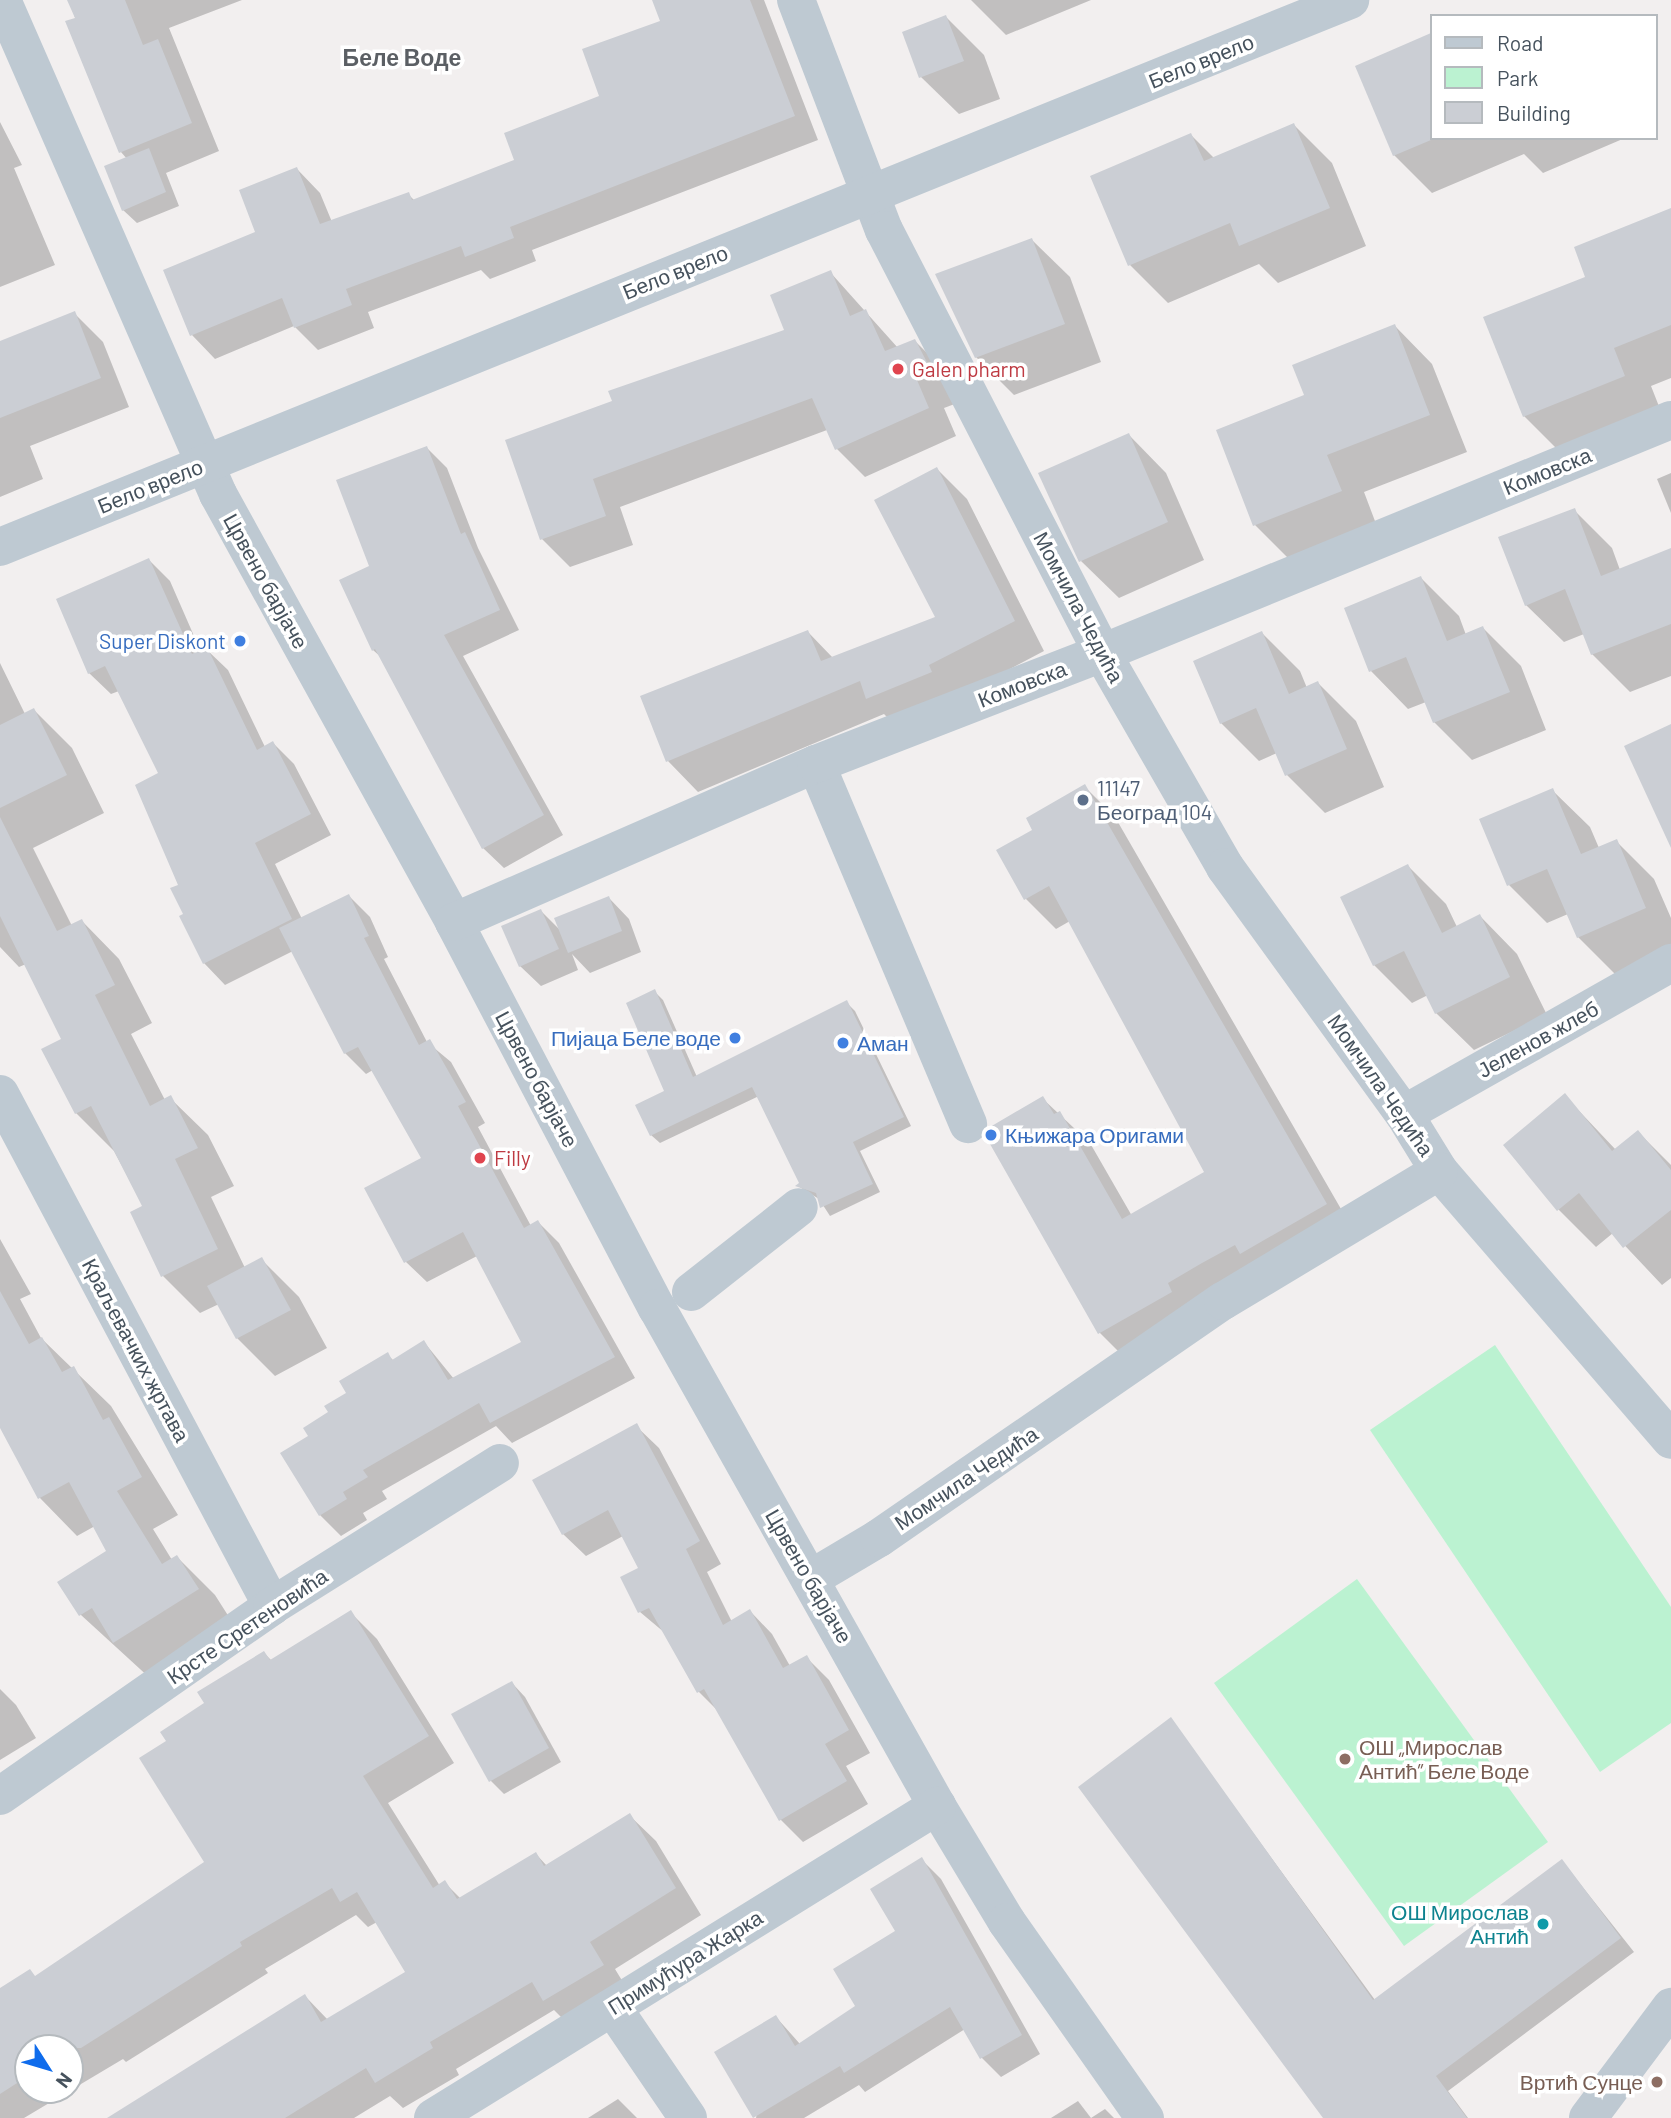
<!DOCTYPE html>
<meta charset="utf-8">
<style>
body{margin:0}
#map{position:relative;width:1671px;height:2118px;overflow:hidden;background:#f2efef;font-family:Barlow,sans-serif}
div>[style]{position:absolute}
.green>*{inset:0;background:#bbf2d1}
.shadow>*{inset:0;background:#0003}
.building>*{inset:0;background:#cbced4}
.minor>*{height:38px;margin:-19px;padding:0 19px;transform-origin:19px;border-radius:19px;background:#bec9d2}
.dots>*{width:19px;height:19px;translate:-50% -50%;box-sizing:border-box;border:4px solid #fff;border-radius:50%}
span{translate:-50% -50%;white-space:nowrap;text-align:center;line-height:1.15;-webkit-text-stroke:7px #fff;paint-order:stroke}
.street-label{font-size:21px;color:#46525d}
.health-label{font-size:21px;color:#be3a42}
.left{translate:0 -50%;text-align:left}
.shop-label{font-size:21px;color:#366cbe}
.right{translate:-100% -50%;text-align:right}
.service-label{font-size:21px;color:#4e5e75}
.education-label{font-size:21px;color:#785e54}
.culture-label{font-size:21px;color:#0d838f}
.neighbourhood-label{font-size:23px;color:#5b5f64;font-weight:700}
.legend{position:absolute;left:1430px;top:14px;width:228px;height:126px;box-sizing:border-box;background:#fff;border:2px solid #b5babe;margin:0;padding:9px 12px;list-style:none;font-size:21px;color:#46525d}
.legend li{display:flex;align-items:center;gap:14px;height:35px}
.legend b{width:35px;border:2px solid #b5babe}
.north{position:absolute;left:14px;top:2034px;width:70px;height:70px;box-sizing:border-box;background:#fff;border:2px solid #b5babe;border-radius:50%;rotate:127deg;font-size:19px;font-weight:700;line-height:28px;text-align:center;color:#46525d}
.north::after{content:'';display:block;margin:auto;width:24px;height:32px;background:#0f6cec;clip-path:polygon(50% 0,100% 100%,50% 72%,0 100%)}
</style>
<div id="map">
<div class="green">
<i style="clip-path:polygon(1495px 1345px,1671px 1607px,1671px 1723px,1600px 1772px,1370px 1430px)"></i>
<i style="clip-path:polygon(1357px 1579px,1548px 1842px,1404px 1946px,1214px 1683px)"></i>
</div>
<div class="shadow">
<i style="clip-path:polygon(69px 0,242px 0,169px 28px,219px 151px,166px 173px,179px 206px,137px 223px,123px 210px,127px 159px,121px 152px)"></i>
<i style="clip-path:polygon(654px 0,764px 0,818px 140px,532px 250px,536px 261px,490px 279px,481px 270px,368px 312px,374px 328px,318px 350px,294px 326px,215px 359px,192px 335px,297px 169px,320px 193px,332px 222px,408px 194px,415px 201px,516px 161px,601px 97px,662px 22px)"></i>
<i style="clip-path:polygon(971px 0,1091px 0,1006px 35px)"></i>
<i style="clip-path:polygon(946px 17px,984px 55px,1000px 99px,959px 114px,921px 77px)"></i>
<i style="clip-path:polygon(1431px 35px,1431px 138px,1625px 138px,1543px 173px,1524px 154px,1432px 193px,1394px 155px,1357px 67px)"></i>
<i style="clip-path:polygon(0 122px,22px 165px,14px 168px,55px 265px,0 287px)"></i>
<i style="clip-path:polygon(1294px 125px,1332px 163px,1366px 246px,1278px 283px,1259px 264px,1168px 303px,1130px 265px,1191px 135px,1215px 159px)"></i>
<i style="clip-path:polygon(1671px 209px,1671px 378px,1651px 386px,1662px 414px,1562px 454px,1524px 416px,1587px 278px)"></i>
<i style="clip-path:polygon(1032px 240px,1070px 277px,1101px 362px,1014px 395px,976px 357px)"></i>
<i style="clip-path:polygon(830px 272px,898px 348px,915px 341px,943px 369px,960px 402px,944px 408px,956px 436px,865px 477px,837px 449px,827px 430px,620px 507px,633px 545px,570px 567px,542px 539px,614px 402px,787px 331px)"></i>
<i style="clip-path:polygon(74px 313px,103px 342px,129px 407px,30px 446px,43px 479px,0 497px,0 363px)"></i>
<i style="clip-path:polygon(1395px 326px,1432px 364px,1467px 452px,1364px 492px,1378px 529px,1292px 562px,1255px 525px,1306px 396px)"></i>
<i style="clip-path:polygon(1129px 435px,1166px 473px,1204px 560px,1119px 598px,1081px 561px)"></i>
<i style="clip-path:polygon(427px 448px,447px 468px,478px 548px,519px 630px,463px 656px,563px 835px,504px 868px,483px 848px,383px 659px,373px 650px,371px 567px)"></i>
<i style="clip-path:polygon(937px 469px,967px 499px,1044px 651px,898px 728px,884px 714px,698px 792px,668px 761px,643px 697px,808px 632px,833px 658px,937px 618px)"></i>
<i style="clip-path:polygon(1671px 473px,1671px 513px,1657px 479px)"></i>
<i style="clip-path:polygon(1574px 510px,1612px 548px,1620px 570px,1671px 589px,1671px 676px,1630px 692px,1592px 654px,1584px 634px,1564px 642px,1526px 605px)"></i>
<i style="clip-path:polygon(149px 560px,170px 581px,201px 652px,206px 649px,228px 670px,265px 747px,273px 743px,294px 764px,331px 835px,275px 864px,302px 919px,349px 896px,370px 917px,388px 957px,384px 959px,427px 1042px,451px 1062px,485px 1123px,478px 1127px,531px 1226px,538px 1222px,559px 1243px,635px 1378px,512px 1443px,496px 1426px,382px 1491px,387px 1499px,363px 1513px,367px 1520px,341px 1536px,320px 1515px,310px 1436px,349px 1393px,387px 1354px,394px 1361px,424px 1342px,454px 1379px,523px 1343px,477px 1256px,427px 1282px,406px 1262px,423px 1159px,373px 1070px,366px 1074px,345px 1053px,293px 951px,225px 985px,204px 963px,186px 915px,161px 774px,119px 691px,111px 694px,89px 673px)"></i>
<i style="clip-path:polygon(1421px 578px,1459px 616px,1466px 635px,1483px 628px,1521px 666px,1546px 730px,1472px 760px,1434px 722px,1426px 702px,1408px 709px,1371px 671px)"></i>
<i style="clip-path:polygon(1262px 633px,1300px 671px,1307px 688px,1318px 683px,1356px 721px,1384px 787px,1325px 813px,1287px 775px,1277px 753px,1259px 761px,1221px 723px)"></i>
<i style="clip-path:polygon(0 663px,25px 714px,34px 710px,72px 748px,104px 813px,33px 848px,72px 926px,82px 921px,119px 959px,152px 1023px,131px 1034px,165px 1100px,170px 1098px,208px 1135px,234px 1186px,211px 1197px,245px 1268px,261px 1259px,299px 1297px,327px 1348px,275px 1376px,237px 1338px,219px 1304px,200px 1313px,163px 1276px,144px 1207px,114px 1151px,76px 1113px,63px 1040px,26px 964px,19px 967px,0 947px)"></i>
<i style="clip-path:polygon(1085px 787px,1115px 817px,1356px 1235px,1130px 1363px,1100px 1333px,1043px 1099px,1090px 1143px,1132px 1216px,1207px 1173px,1070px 921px,1056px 929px,1026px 899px,1035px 831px)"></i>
<i style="clip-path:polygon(1552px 790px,1590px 827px,1599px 848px,1616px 841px,1654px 879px,1671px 918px,1671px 951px,1616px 975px,1578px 937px,1568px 914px,1547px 923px,1509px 885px)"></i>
<i style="clip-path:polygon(1408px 866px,1446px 904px,1457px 927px,1480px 916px,1517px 954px,1547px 1015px,1474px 1050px,1436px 1013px,1428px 995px,1412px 1003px,1374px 965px)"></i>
<i style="clip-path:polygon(609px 898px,629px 919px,641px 952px,590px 973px,572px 954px,578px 970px,541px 986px,520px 966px,541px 911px,561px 931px)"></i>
<i style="clip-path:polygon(654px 991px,663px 1000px,697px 1077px,846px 1002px,855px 1011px,911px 1126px,860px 1151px,880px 1192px,830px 1216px,819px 1199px,798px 1186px,802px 1184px,759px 1096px,660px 1143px,651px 1135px,666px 1092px)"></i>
<i style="clip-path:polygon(1565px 1096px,1616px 1150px,1638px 1132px,1671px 1165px,1671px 1278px,1662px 1285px,1613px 1233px,1596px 1247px,1558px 1209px)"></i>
<i style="clip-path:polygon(0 1239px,31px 1294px,20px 1299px,41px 1338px,111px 1406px,178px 1515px,153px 1529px,172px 1560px,177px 1557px,215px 1595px,236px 1628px,152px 1680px,81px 1615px,60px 1582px,109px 1552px,95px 1526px,77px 1536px,40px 1498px,0 1421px)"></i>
<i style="clip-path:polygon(636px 1426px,659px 1448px,721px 1564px,707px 1572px,732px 1622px,750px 1611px,772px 1634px,790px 1666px,806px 1657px,829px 1680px,870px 1753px,846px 1766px,868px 1804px,803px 1842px,781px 1820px,721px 1714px,699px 1692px,665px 1633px,640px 1612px,640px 1568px,623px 1536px,586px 1556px,563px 1534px)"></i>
<i style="clip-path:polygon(evenodd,350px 1612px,377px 1639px,454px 1763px,388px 1803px,440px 1886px,445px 1883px,461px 1899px,536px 1854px,547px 1866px,629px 1815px,656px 1841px,701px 1915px,615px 1969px,629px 1992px,571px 2027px,554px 2010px,456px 2069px,459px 2075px,403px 2108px,390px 2096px,354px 2118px,109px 2118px,305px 1996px,328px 2020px,407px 1972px,377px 1922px,368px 1927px,356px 1915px,265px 1969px,268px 1973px,126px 2062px,123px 2059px,24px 2118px,0 2118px,0 1991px,36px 1977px,206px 1863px,168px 1742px,264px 1653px,272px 1661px,350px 1612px,28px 2048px,70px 2048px,70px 2090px,28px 2090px,28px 2048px)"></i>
<i style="clip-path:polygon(512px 1683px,525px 1697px,561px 1762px,504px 1794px,490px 1780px)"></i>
<i style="clip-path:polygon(0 1689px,16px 1705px,36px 1738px,0 1760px)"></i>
<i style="clip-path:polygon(1171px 1720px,1375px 2000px,1562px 1861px,1634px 1952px,1448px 2091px,1468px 2118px,1326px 2118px)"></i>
<i style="clip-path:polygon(921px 1859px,941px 1879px,1040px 2054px,1001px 2077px,981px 2057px,965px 2029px,865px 2092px,859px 2085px,804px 2118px,756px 2118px,776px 2017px,800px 2044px,857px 2006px,898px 1932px)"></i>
<i style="clip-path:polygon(618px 2099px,637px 2118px,588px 2118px)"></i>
<i style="clip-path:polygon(1078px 2101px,1091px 2118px,1051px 2118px)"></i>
<i style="clip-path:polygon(1105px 2109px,1114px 2118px,1091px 2118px)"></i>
</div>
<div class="building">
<i style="clip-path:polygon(67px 0,125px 0,143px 45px,158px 39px,192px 123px,119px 153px,65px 21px,75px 18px)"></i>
<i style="clip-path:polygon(652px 0,750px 0,795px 116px,510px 227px,514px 238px,465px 257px,461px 246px,346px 289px,352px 305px,294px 328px,282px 298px,190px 336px,163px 270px,255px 232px,239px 190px,297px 167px,320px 224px,409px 192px,412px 200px,514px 160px,504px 133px,599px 96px,582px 49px,660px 21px)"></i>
<i style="clip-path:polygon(946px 15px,964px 61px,919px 78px,902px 32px)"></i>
<i style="clip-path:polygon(1431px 33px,1431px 140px,1393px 156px,1355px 66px)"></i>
<i style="clip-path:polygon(1294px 123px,1330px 208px,1239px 246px,1230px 223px,1128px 266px,1090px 176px,1191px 133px,1204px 161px)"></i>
<i style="clip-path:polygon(149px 148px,166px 192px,122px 211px,104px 166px)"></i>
<i style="clip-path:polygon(1671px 208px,1671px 325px,1614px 348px,1625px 376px,1523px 417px,1483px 317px,1585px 277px,1574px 247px)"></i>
<i style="clip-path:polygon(1032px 238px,1065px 324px,975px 358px,935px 274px)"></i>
<i style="clip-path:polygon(831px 270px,850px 316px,866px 309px,885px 351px,915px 339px,933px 374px,917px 380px,929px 408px,835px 450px,812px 398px,593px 479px,606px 516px,540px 540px,505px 440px,612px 401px,608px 391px,784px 330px,770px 295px)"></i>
<i style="clip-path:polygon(75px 311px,101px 378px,0 418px,0 341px)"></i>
<i style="clip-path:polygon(1395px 324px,1430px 415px,1327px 455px,1342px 491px,1253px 526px,1216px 430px,1304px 395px,1292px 365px)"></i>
<i style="clip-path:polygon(1129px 433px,1168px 522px,1079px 562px,1038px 473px)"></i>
<i style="clip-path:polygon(427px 446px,461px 534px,465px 532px,500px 610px,444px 635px,544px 815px,482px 849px,375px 649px,372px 651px,339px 580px,369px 566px,336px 480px)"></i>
<i style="clip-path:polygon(937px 467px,1015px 621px,929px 665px,932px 672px,866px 699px,860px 681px,666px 762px,640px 696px,808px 630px,821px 661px,935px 617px,874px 500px)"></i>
<i style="clip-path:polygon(1575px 508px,1601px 576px,1671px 548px,1671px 624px,1591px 655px,1565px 589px,1525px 606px,1498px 537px)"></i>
<i style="clip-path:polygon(149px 558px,192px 654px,207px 647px,257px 750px,273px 741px,311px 814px,255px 843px,292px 919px,203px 964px,179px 916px,183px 914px,170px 888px,178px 885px,135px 785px,158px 773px,105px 666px,88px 674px,56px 599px)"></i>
<i style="clip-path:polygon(1421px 576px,1447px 641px,1483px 626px,1510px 692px,1433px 723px,1406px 657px,1369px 672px,1344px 608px)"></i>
<i style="clip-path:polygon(1262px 631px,1289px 694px,1318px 681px,1347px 749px,1285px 776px,1256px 708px,1220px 724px,1193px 661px)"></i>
<i style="clip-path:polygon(34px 708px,67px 775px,0 808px,0 725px)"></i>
<i style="clip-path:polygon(1671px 724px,1671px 848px,1624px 746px)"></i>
<i style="clip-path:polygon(1085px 784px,1327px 1204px,1240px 1254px,1235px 1245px,1202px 1263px,1168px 1283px,1172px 1292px,1098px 1334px,986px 1137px,990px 1127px,1043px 1096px,1054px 1114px,1060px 1111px,1122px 1219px,1204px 1172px,1049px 886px,1024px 900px,996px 850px,1032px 830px,1026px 818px)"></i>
<i style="clip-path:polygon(1553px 788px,1581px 854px,1617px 839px,1646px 908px,1577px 938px,1547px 869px,1507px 886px,1479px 819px)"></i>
<i style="clip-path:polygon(0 817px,57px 931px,82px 919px,115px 985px,95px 995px,150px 1106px,171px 1095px,198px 1148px,175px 1159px,218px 1249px,161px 1277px,130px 1212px,142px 1206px,91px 1106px,75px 1114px,41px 1049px,61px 1039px,0 916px)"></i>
<i style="clip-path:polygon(1408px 864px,1442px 933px,1480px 914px,1510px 977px,1435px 1014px,1404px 951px,1373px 966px,1340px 897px)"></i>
<i style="clip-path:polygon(349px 894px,369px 936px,364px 938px,419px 1045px,430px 1039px,466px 1102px,458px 1106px,524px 1228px,538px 1220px,615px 1357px,490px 1423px,479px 1403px,363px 1470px,368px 1477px,343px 1492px,347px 1499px,319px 1516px,280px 1453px,308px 1436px,303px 1428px,328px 1412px,324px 1406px,346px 1393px,339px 1381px,388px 1352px,392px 1360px,424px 1340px,448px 1380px,521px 1342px,463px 1232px,404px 1263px,364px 1188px,421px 1158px,358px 1047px,344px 1054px,279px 928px)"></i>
<i style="clip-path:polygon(609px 896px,622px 931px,568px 953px,554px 918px)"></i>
<i style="clip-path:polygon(541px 909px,559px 949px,519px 967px,501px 926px)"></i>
<i style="clip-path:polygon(655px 989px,693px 1077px,847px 1000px,904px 1117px,853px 1142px,873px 1184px,820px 1208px,816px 1193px,795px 1186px,799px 1183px,752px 1087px,650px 1136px,635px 1105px,664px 1091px,626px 1003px)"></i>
<i style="clip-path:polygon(1565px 1093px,1612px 1151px,1638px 1130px,1671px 1170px,1671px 1210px,1623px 1248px,1579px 1193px,1557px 1211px,1503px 1145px)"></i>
<i style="clip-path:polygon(262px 1257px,291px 1310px,236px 1339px,207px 1286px)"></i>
<i style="clip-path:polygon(0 1291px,29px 1344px,42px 1337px,62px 1372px,74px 1366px,103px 1420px,109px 1417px,142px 1477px,117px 1491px,162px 1564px,177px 1555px,199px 1589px,113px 1643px,92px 1608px,79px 1616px,57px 1582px,106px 1551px,69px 1482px,38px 1499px,0 1428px)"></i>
<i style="clip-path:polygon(637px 1423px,700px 1541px,686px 1549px,723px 1625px,750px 1609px,783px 1668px,807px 1655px,849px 1730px,825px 1744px,847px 1781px,779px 1821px,704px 1689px,697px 1693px,649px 1608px,638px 1613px,620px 1577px,638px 1568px,608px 1510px,562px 1535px,532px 1480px)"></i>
<i style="clip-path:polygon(351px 1610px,429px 1736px,363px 1776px,433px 1888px,445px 1880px,457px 1899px,536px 1852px,544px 1866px,630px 1813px,676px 1888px,590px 1942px,604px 1965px,543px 2001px,532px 1982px,430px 2042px,433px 2048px,375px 2083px,366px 2068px,285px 2118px,107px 2118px,305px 1994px,321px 2022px,405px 1972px,357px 1892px,340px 1902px,332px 1888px,240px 1942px,242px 1946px,81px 2048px,28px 2048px,28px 2076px,0 2094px,0 1988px,30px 1969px,35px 1976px,204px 1862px,139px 1758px,166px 1741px,160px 1732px,204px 1703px,197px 1692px,264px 1651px,270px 1660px)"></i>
<i style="clip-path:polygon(512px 1681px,549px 1748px,489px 1782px,451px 1714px)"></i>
<i style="clip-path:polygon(1171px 1717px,1373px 2000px,1562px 1859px,1621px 1938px,1436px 2076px,1467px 2118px,1323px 2118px,1078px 1787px)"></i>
<i style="clip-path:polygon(922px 1857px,1022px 2035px,980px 2059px,950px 2007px,844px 2073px,840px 2066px,753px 2118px,714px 2052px,776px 2015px,795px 2046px,855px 2006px,833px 1969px,895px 1931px,870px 1889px)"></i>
</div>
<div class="minor">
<i style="left:2px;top:0;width:539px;rotate:66.38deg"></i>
<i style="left:218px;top:494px;width:489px;rotate:61.1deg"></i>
<i style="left:454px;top:922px;width:436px;rotate:62.3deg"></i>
<i style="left:657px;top:1308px;width:571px;rotate:60.65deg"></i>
<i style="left:937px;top:1806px;width:135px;rotate:58.9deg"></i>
<i style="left:1007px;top:1922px;width:240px;rotate:54.9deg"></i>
<i style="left:796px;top:0;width:246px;rotate:69.1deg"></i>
<i style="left:884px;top:230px;width:476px;rotate:62.7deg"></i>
<i style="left:1102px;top:653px;width:247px;rotate:60.1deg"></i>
<i style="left:1225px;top:867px;width:305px;rotate:54.1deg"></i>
<i style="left:1404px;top:1114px;width:67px;rotate:58.4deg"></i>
<i style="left:1439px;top:1171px;width:355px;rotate:49.2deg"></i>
<i style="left:0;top:547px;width:1457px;rotate:-22.06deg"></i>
<i style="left:816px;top:764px;width:391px;rotate:67.1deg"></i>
<i style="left:454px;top:922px;width:395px;rotate:-23.6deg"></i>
<i style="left:816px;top:764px;width:307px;rotate:-21.2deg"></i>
<i style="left:1102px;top:653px;width:615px;rotate:-22.27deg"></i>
<i style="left:0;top:1094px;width:580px;rotate:62.02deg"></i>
<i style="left:1404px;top:1114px;width:307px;rotate:-29.5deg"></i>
<i style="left:691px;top:1292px;width:137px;rotate:-38.2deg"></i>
<i style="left:810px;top:1579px;width:80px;rotate:-30.7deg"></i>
<i style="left:879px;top:1538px;width:418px;rotate:-34.6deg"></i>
<i style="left:1223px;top:1301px;width:252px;rotate:-31deg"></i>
<i style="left:0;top:1796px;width:332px;rotate:-34.9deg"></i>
<i style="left:272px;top:1606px;width:269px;rotate:-32.1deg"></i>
<i style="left:613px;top:2008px;width:133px;rotate:55.7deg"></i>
<i style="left:433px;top:2118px;width:593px;rotate:-31.76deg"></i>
<i style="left:1588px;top:2118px;width:139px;rotate:-53.2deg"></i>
</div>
<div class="dots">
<i style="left:898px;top:369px;background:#e0444e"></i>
<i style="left:240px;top:641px;background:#3f7fe0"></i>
<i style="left:1083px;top:800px;background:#5c6f8a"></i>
<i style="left:735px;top:1038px;background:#3f7fe0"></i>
<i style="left:843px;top:1043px;background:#3f7fe0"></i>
<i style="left:991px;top:1135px;background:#3f7fe0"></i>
<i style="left:480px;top:1158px;background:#e0444e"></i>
<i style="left:1345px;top:1759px;background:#8d6e63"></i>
<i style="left:1543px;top:1924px;background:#0f9aa8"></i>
<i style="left:1657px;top:2082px;background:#8d6e63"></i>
</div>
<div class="street-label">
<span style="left:1201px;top:61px;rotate:-22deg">Бело врело</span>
<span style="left:675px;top:272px;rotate:-22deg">Бело врело</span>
<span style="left:1547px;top:471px;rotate:-22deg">Комовска</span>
<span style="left:150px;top:486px;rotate:-22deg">Бело врело</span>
<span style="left:266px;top:581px;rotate:61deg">Црвено барјаче</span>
<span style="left:1079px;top:607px;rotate:62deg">Момчила Чедића</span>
<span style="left:1022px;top:684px;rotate:-21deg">Комовска</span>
<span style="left:1538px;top:1039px;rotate:-29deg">Јеленов жлеб</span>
<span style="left:537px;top:1079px;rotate:62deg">Црвено барјаче</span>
<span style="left:1381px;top:1085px;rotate:55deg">Момчила Чедића</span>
<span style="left:136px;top:1350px;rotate:62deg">Краљевачких жртава</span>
<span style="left:966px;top:1478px;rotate:-34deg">Момчила Чедића</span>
<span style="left:809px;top:1576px;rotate:60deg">Црвено барјаче</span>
<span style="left:247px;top:1626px;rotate:-34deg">Крсте Сретеновића</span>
<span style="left:685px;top:1962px;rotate:-32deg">Примућура Жарка</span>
</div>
<div class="health-label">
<span class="left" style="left:912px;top:369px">Galen pharm</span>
<span class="left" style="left:494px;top:1158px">Filly</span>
</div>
<div class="shop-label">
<span class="right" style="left:226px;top:641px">Super Diskont</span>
<span class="right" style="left:721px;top:1038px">Пијаца Беле воде</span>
<span class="left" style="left:857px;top:1043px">Аман</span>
<span class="left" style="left:1005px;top:1135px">Књижара Оригами</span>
</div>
<div class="service-label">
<span class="left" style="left:1097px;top:800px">11147<br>Београд 104</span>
</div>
<div class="education-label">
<span class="left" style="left:1359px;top:1759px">ОШ „Мирослав<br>Антић” Беле Воде</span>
<span class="right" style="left:1643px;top:2082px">Вртић Сунце</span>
</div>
<div class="culture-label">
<span class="right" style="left:1529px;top:1924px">ОШ Мирослав<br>Антић</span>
</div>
<div class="neighbourhood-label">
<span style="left:402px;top:57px">Беле Воде</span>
</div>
<ul class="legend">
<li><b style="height:9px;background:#bec9d2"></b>Road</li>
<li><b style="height:19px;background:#bbf2d1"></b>Park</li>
<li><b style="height:19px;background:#cbced4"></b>Building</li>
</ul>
<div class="north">N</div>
</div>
